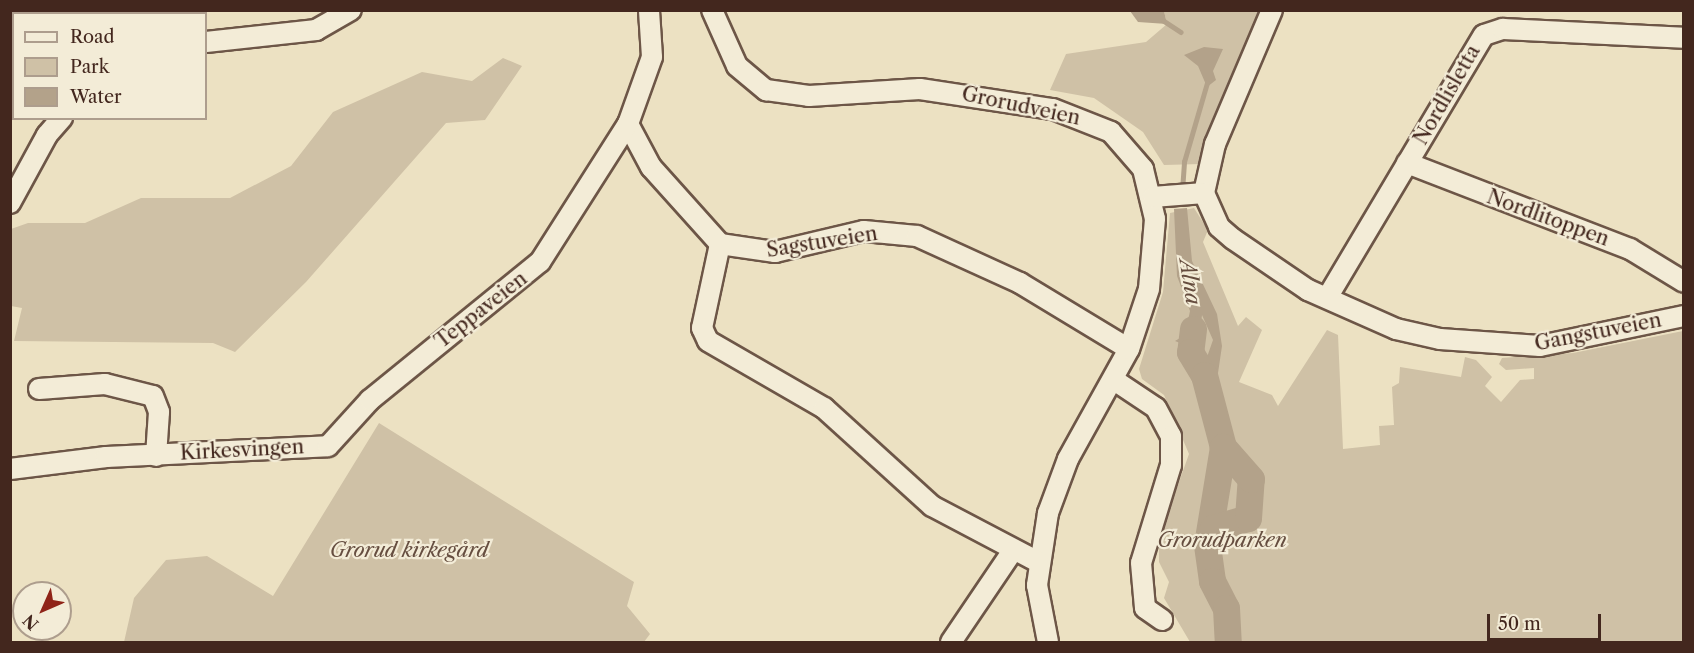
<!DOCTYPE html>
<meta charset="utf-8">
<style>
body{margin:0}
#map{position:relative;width:1694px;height:653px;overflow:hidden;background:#ece1c2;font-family:"Libre Caslon Text",serif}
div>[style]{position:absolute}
.green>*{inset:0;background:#cfc1a6}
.water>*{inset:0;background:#b3a28a}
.stream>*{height:4.5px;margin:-2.25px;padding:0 2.25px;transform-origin:2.25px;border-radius:2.25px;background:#b3a28a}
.river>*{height:27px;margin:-13.5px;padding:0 13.5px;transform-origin:13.5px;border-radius:13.5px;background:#b3a28a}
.roads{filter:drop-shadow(2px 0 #6d5647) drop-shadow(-2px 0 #6d5647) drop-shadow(0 2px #6d5647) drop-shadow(0 -2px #6d5647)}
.minor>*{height:20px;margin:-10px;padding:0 10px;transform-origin:10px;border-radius:10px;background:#f3ecd7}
span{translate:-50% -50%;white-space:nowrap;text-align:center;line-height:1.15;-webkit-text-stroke:4.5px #f3ecd7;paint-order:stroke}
.street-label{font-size:20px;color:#43271e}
.park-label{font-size:20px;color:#664e40;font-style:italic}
.water-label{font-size:21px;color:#654c3e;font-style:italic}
.frame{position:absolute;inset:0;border:12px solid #43271e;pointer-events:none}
.legend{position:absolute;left:12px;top:12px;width:195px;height:108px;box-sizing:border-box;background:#f3ecd7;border:2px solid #ad9d8d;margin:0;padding:8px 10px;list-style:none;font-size:18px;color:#43271e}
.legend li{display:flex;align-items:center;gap:12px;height:30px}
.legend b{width:30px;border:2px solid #ad9d8d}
.north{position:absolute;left:12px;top:581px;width:60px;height:60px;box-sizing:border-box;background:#f3ecd7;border:2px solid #ad9d8d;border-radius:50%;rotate:225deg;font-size:16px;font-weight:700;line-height:24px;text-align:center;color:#43271e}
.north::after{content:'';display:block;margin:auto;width:21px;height:27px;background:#8f2418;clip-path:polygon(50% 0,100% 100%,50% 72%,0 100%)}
.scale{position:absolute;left:1487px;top:614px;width:114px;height:27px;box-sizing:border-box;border:3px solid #43271e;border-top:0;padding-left:8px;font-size:18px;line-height:21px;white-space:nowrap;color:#43271e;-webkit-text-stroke:4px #f3ecd7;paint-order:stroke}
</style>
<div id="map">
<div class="green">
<i style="clip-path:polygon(1164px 11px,1264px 11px,1201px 164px,1164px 165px,1143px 132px,1094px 98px,1050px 90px,1066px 54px,1146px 42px,1167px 24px)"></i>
<i style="clip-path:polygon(503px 58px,522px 66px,485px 120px,446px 123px,306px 282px,235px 352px,213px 343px,14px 341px,22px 308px,11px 306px,11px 229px,28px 223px,85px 223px,141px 198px,230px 198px,291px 166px,333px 112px,422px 72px,472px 81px)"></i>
<i style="clip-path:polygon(1194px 208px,1208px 230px,1203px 242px,1238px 326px,1246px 317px,1262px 330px,1239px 382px,1272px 395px,1278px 406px,1327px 330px,1338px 335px,1343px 449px,1380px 445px,1379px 426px,1394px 425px,1392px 387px,1399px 383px,1400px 367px,1461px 377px,1465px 357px,1476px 360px,1492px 377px,1485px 386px,1501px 402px,1520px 380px,1534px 379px,1534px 368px,1506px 370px,1499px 364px,1502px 358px,1573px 353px,1683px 331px,1683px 642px,1190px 642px,1164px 598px,1169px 582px,1159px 562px,1159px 538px,1189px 454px,1164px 395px,1142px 379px,1139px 369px,1163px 292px,1170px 213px)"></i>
<i style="clip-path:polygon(379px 423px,634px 582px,627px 606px,650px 634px,644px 642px,124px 642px,134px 598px,166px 560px,207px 556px,273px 596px)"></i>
</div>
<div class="water">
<i style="clip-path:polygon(1130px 11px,1164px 11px,1167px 24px,1138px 22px)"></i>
<i style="clip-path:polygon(1204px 47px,1223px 49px,1213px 71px,1216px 80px,1207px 87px,1198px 66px,1184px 55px)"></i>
<i style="clip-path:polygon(evenodd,1187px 208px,1192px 261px,1217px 314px,1222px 346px,1218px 373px,1180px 355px,1180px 343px,1175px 341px,1185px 335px,1190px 311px,1177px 276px,1174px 209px,1187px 208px,1202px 315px,1213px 340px,1207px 357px,1197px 355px,1202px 315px)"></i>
</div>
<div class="stream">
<i style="left:1164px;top:21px;width:20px;rotate:33deg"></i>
<i style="left:1182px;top:191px;width:29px;rotate:-86deg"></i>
<i style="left:1184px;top:162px;width:82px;rotate:-73.8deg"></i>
</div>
<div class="river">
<i style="left:1193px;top:329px;width:23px;rotate:97deg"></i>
<i style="left:1190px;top:352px;width:27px;rotate:59deg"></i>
<i style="left:1204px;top:375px;width:74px;rotate:75.2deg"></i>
<i style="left:1223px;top:447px;width:99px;rotate:99.3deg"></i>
<i style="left:1207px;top:545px;width:36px;rotate:82deg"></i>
<i style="left:1212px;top:581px;width:30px;rotate:63deg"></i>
<i style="left:1226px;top:608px;width:34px;rotate:87deg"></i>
<i style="left:1213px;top:528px;width:36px;rotate:-16deg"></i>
<i style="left:1248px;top:518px;width:39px;rotate:-86deg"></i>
<i style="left:1251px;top:479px;width:43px;rotate:-131.2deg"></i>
</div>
<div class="roads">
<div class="minor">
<i style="left:712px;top:10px;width:61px;rotate:65.9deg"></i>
<i style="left:737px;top:66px;width:38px;rotate:40deg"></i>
<i style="left:766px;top:90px;width:43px;rotate:7.9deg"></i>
<i style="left:809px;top:96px;width:111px;rotate:-3.6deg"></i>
<i style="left:920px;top:89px;width:134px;rotate:8.6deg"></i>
<i style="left:1053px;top:109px;width:62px;rotate:21.6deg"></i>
<i style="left:1111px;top:132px;width:49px;rotate:49.1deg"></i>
<i style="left:1143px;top:169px;width:51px;rotate:76.5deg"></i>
<i style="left:1155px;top:219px;width:70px;rotate:94.9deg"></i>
<i style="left:1149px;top:289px;width:63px;rotate:108.4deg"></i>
<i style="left:1129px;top:349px;width:126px;rotate:119deg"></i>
<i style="left:1068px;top:459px;width:58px;rotate:110.3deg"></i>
<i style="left:1048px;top:513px;width:73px;rotate:98.7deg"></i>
<i style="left:1037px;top:585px;width:58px;rotate:79.1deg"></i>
<i style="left:1272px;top:10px;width:146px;rotate:113deg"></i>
<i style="left:1215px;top:144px;width:50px;rotate:102.7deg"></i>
<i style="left:1204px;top:193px;width:37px;rotate:66deg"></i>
<i style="left:1219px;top:227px;width:18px;rotate:41deg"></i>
<i style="left:1233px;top:239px;width:91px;rotate:34.2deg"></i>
<i style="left:1308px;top:290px;width:96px;rotate:23.9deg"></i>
<i style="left:1396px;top:329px;width:45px;rotate:12.8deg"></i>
<i style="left:1440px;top:339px;width:100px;rotate:4deg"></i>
<i style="left:1540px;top:346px;width:147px;rotate:-11.8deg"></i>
<i style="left:55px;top:14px;width:6px;rotate:-39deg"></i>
<i style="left:10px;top:42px;width:5px;rotate:-37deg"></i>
<i style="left:206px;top:42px;width:111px;rotate:-6.2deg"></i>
<i style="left:316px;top:30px;width:40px;rotate:-29.7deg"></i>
<i style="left:628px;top:124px;width:49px;rotate:61.9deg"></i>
<i style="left:651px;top:167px;width:103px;rotate:48.1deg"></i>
<i style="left:720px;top:244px;width:56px;rotate:8.3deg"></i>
<i style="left:775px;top:252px;width:91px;rotate:-13.3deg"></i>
<i style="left:864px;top:231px;width:53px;rotate:5.4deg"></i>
<i style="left:917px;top:236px;width:113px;rotate:24.5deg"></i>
<i style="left:1020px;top:283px;width:127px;rotate:31.2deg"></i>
<i style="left:1407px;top:163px;width:239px;rotate:21.1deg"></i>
<i style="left:1630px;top:249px;width:63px;rotate:31.4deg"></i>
<i style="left:1153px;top:197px;width:51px;rotate:-4.5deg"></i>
<i style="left:10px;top:203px;width:77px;rotate:-61.4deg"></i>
<i style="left:47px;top:135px;width:23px;rotate:-49deg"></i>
<i style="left:720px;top:244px;width:86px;rotate:102.1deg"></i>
<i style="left:702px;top:328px;width:14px;rotate:65deg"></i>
<i style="left:708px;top:341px;width:134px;rotate:30deg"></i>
<i style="left:824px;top:408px;width:146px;rotate:42.2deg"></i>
<i style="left:932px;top:506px;width:120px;rotate:27.8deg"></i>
<i style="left:1327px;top:298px;width:306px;rotate:-59.2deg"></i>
<i style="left:1484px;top:35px;width:20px;rotate:-18deg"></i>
<i style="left:1503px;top:29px;width:181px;rotate:2.8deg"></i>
<i style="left:1114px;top:380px;width:50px;rotate:33.7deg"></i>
<i style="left:1156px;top:408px;width:32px;rotate:62deg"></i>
<i style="left:1171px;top:436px;width:29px;rotate:90deg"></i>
<i style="left:1171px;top:465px;width:102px;rotate:107deg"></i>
<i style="left:1141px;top:563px;width:45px;rotate:84.9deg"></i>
<i style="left:1145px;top:608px;width:21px;rotate:35deg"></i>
<i style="left:39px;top:389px;width:66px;rotate:-4.3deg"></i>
<i style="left:105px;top:384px;width:49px;rotate:14deg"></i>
<i style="left:153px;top:396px;width:17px;rotate:69deg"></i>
<i style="left:159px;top:412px;width:44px;rotate:93.9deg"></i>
<i style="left:10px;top:469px;width:97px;rotate:-7.1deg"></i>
<i style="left:106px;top:457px;width:222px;rotate:-2.8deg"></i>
<i style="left:328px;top:446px;width:62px;rotate:-47.6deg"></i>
<i style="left:370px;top:400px;width:219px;rotate:-39.1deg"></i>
<i style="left:540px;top:262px;width:164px;rotate:-57.5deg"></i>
<i style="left:628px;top:124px;width:71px;rotate:-70.3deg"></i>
<i style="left:652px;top:57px;width:47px;rotate:-93.7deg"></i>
<i style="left:951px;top:642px;width:109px;rotate:-55.9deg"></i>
</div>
</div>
<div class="street-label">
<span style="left:1447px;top:95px;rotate:-60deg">Nordlisletta</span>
<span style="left:1021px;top:106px;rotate:12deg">Grorudveien</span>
<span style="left:1548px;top:218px;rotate:20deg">Nordlitoppen</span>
<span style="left:822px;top:242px;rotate:-9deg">Sagstuveien</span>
<span style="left:481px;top:310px;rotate:-38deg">Teppaveien</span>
<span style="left:1598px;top:332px;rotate:-11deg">Gangstuveien</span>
<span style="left:242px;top:450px;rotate:-3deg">Kirkesvingen</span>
</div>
<div class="park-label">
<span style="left:1222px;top:540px">Grorudparken</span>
<span style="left:409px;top:550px">Grorud kirkegård</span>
</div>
<div class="water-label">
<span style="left:1190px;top:282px;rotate:81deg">Alna</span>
</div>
<div class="frame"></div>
<ul class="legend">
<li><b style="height:8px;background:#f3ecd7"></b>Road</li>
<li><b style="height:16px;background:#cfc1a6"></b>Park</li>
<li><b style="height:16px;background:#b3a28a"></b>Water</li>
</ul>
<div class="north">N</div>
<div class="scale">50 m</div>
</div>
